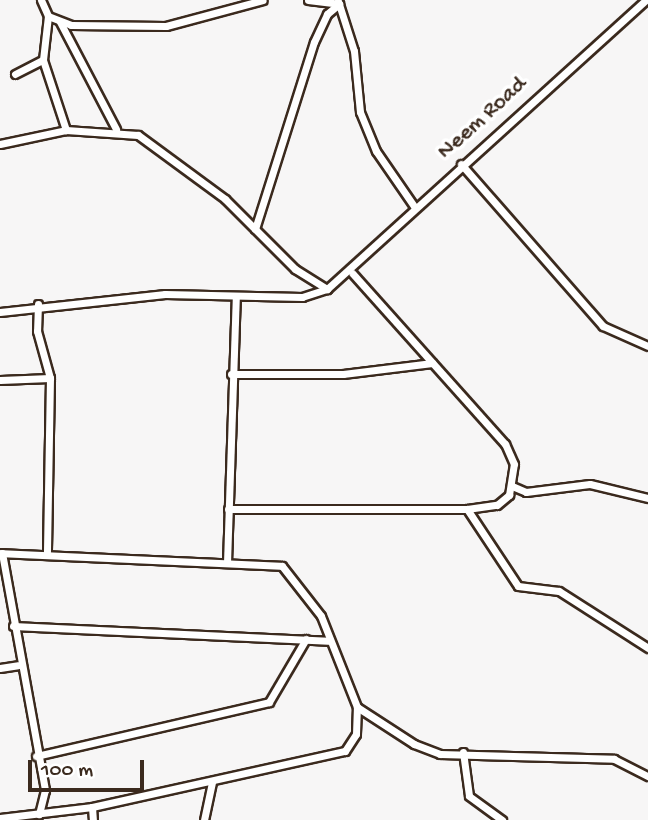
<!DOCTYPE html>
<style>
body{margin:0}
#map{position:relative;width:648px;height:820px;overflow:hidden;background:#f7f6f6;font-family:"Gochi Hand",sans-serif}
div>[style]{position:absolute}
.roads{filter:drop-shadow(2px 0 #3b2a1e) drop-shadow(-2px 0 #3b2a1e) drop-shadow(0 2px #3b2a1e) drop-shadow(0 -2px #3b2a1e)}
.minor>*{height:7px;margin:-3.5px;padding:0 3.5px;transform-origin:3.5px;border-radius:3.5px;background:#fff}
span{translate:-50% -50%;white-space:nowrap;text-align:center;line-height:1.15;-webkit-text-stroke:7px #fff;paint-order:stroke}
.street-label{font-size:23px;color:#3b2a1e}
.scale{position:absolute;left:28px;top:760px;width:116px;height:32px;box-sizing:border-box;border:4px solid #3b2a1e;border-top:0;padding-left:9px;font-size:21px;line-height:24px;white-space:nowrap;color:#3b2a1e;-webkit-text-stroke:5px #fff;paint-order:stroke}
</style>
<div id="map">
<div class="roads">
<div class="minor">
<i style="left:41px;top:0;width:17px;rotate:66deg"></i>
<i style="left:48px;top:16px;width:44px;rotate:96.5deg"></i>
<i style="left:43px;top:60px;width:74px;rotate:71.8deg"></i>
<i style="left:308px;top:0;width:31px;rotate:7deg"></i>
<i style="left:338px;top:1px;width:52px;rotate:72.3deg"></i>
<i style="left:354px;top:51px;width:61px;rotate:84.4deg"></i>
<i style="left:360px;top:112px;width:42px;rotate:67.7deg"></i>
<i style="left:376px;top:151px;width:67px;rotate:55.4deg"></i>
<i style="left:48px;top:16px;width:25px;rotate:21deg"></i>
<i style="left:71px;top:25px;width:95px;rotate:0.6deg"></i>
<i style="left:166px;top:26px;width:100px;rotate:-15deg"></i>
<i style="left:60px;top:22px;width:121px;rotate:62.4deg"></i>
<i style="left:15px;top:74px;width:31px;rotate:-27deg"></i>
<i style="left:0;top:144px;width:67px;rotate:-12deg"></i>
<i style="left:66px;top:130px;width:72px;rotate:4deg"></i>
<i style="left:138px;top:135px;width:108px;rotate:36.3deg"></i>
<i style="left:225px;top:199px;width:99px;rotate:45deg"></i>
<i style="left:295px;top:269px;width:38px;rotate:32deg"></i>
<i style="left:461px;top:164px;width:215px;rotate:48.8deg"></i>
<i style="left:603px;top:326px;width:49px;rotate:24deg"></i>
<i style="left:255px;top:229px;width:196px;rotate:-72.5deg"></i>
<i style="left:314px;top:42px;width:31px;rotate:-65deg"></i>
<i style="left:327px;top:14px;width:16px;rotate:-40deg"></i>
<i style="left:38px;top:304px;width:27px;rotate:92deg"></i>
<i style="left:37px;top:331px;width:49px;rotate:74.5deg"></i>
<i style="left:50px;top:378px;width:175px;rotate:91deg"></i>
<i style="left:0;top:312px;width:166px;rotate:-6.2deg"></i>
<i style="left:165px;top:294px;width:137px;rotate:1.3deg"></i>
<i style="left:302px;top:297px;width:26px;rotate:-18deg"></i>
<i style="left:327px;top:289px;width:430px;rotate:-42.2deg"></i>
<i style="left:231px;top:374px;width:112px"></i>
<i style="left:343px;top:374px;width:90px;rotate:-7deg"></i>
<i style="left:0;top:380px;width:50px;rotate:-2.3deg"></i>
<i style="left:512px;top:486px;width:15px;rotate:23deg"></i>
<i style="left:526px;top:492px;width:64px;rotate:-7.1deg"></i>
<i style="left:590px;top:484px;width:60px;rotate:13.6deg"></i>
<i style="left:228px;top:509px;width:239px"></i>
<i style="left:467px;top:509px;width:30px;rotate:-8deg"></i>
<i style="left:497px;top:505px;width:16px;rotate:-40deg"></i>
<i style="left:509px;top:495px;width:31px;rotate:-81deg"></i>
<i style="left:514px;top:464px;width:22px;rotate:-114deg"></i>
<i style="left:505px;top:444px;width:229px;rotate:-131.8deg"></i>
<i style="left:467px;top:509px;width:92px;rotate:56.5deg"></i>
<i style="left:518px;top:586px;width:41px;rotate:7deg"></i>
<i style="left:559px;top:591px;width:106px;rotate:32.6deg"></i>
<i style="left:0;top:553px;width:282px;rotate:2.6deg"></i>
<i style="left:282px;top:566px;width:63px;rotate:52deg"></i>
<i style="left:321px;top:616px;width:98px;rotate:68.4deg"></i>
<i style="left:357px;top:707px;width:68px;rotate:33deg"></i>
<i style="left:414px;top:744px;width:28px;rotate:21deg"></i>
<i style="left:440px;top:754px;width:174px;rotate:1.6deg"></i>
<i style="left:614px;top:759px;width:38px;rotate:27deg"></i>
<i style="left:2px;top:553px;width:241px;rotate:79.7deg"></i>
<i style="left:45px;top:790px;width:25px;rotate:104deg"></i>
<i style="left:227px;top:563px;width:267px;rotate:-88.1deg"></i>
<i style="left:13px;top:626px;width:315px;rotate:2.7deg"></i>
<i style="left:0;top:668px;width:18px;rotate:-9deg"></i>
<i style="left:463px;top:752px;width:44px;rotate:82.2deg"></i>
<i style="left:469px;top:796px;width:41px;rotate:36deg"></i>
<i style="left:36px;top:756px;width:239px;rotate:-13deg"></i>
<i style="left:269px;top:702px;width:73px;rotate:-59.6deg"></i>
<i style="left:92px;top:807px;width:13px;rotate:86deg"></i>
<i style="left:0;top:818px;width:93px;rotate:-6.8deg"></i>
<i style="left:92px;top:807px;width:259px;rotate:-12.5deg"></i>
<i style="left:345px;top:751px;width:20px;rotate:-57deg"></i>
<i style="left:356px;top:734px;width:27px;rotate:-88deg"></i>
<i style="left:204px;top:820px;width:39px;rotate:-78deg"></i>
</div>
</div>
<div class="street-label">
<span style="left:483px;top:119px;rotate:-42deg">Neem Road</span>
</div>
<div class="scale">100 m</div>
</div>
